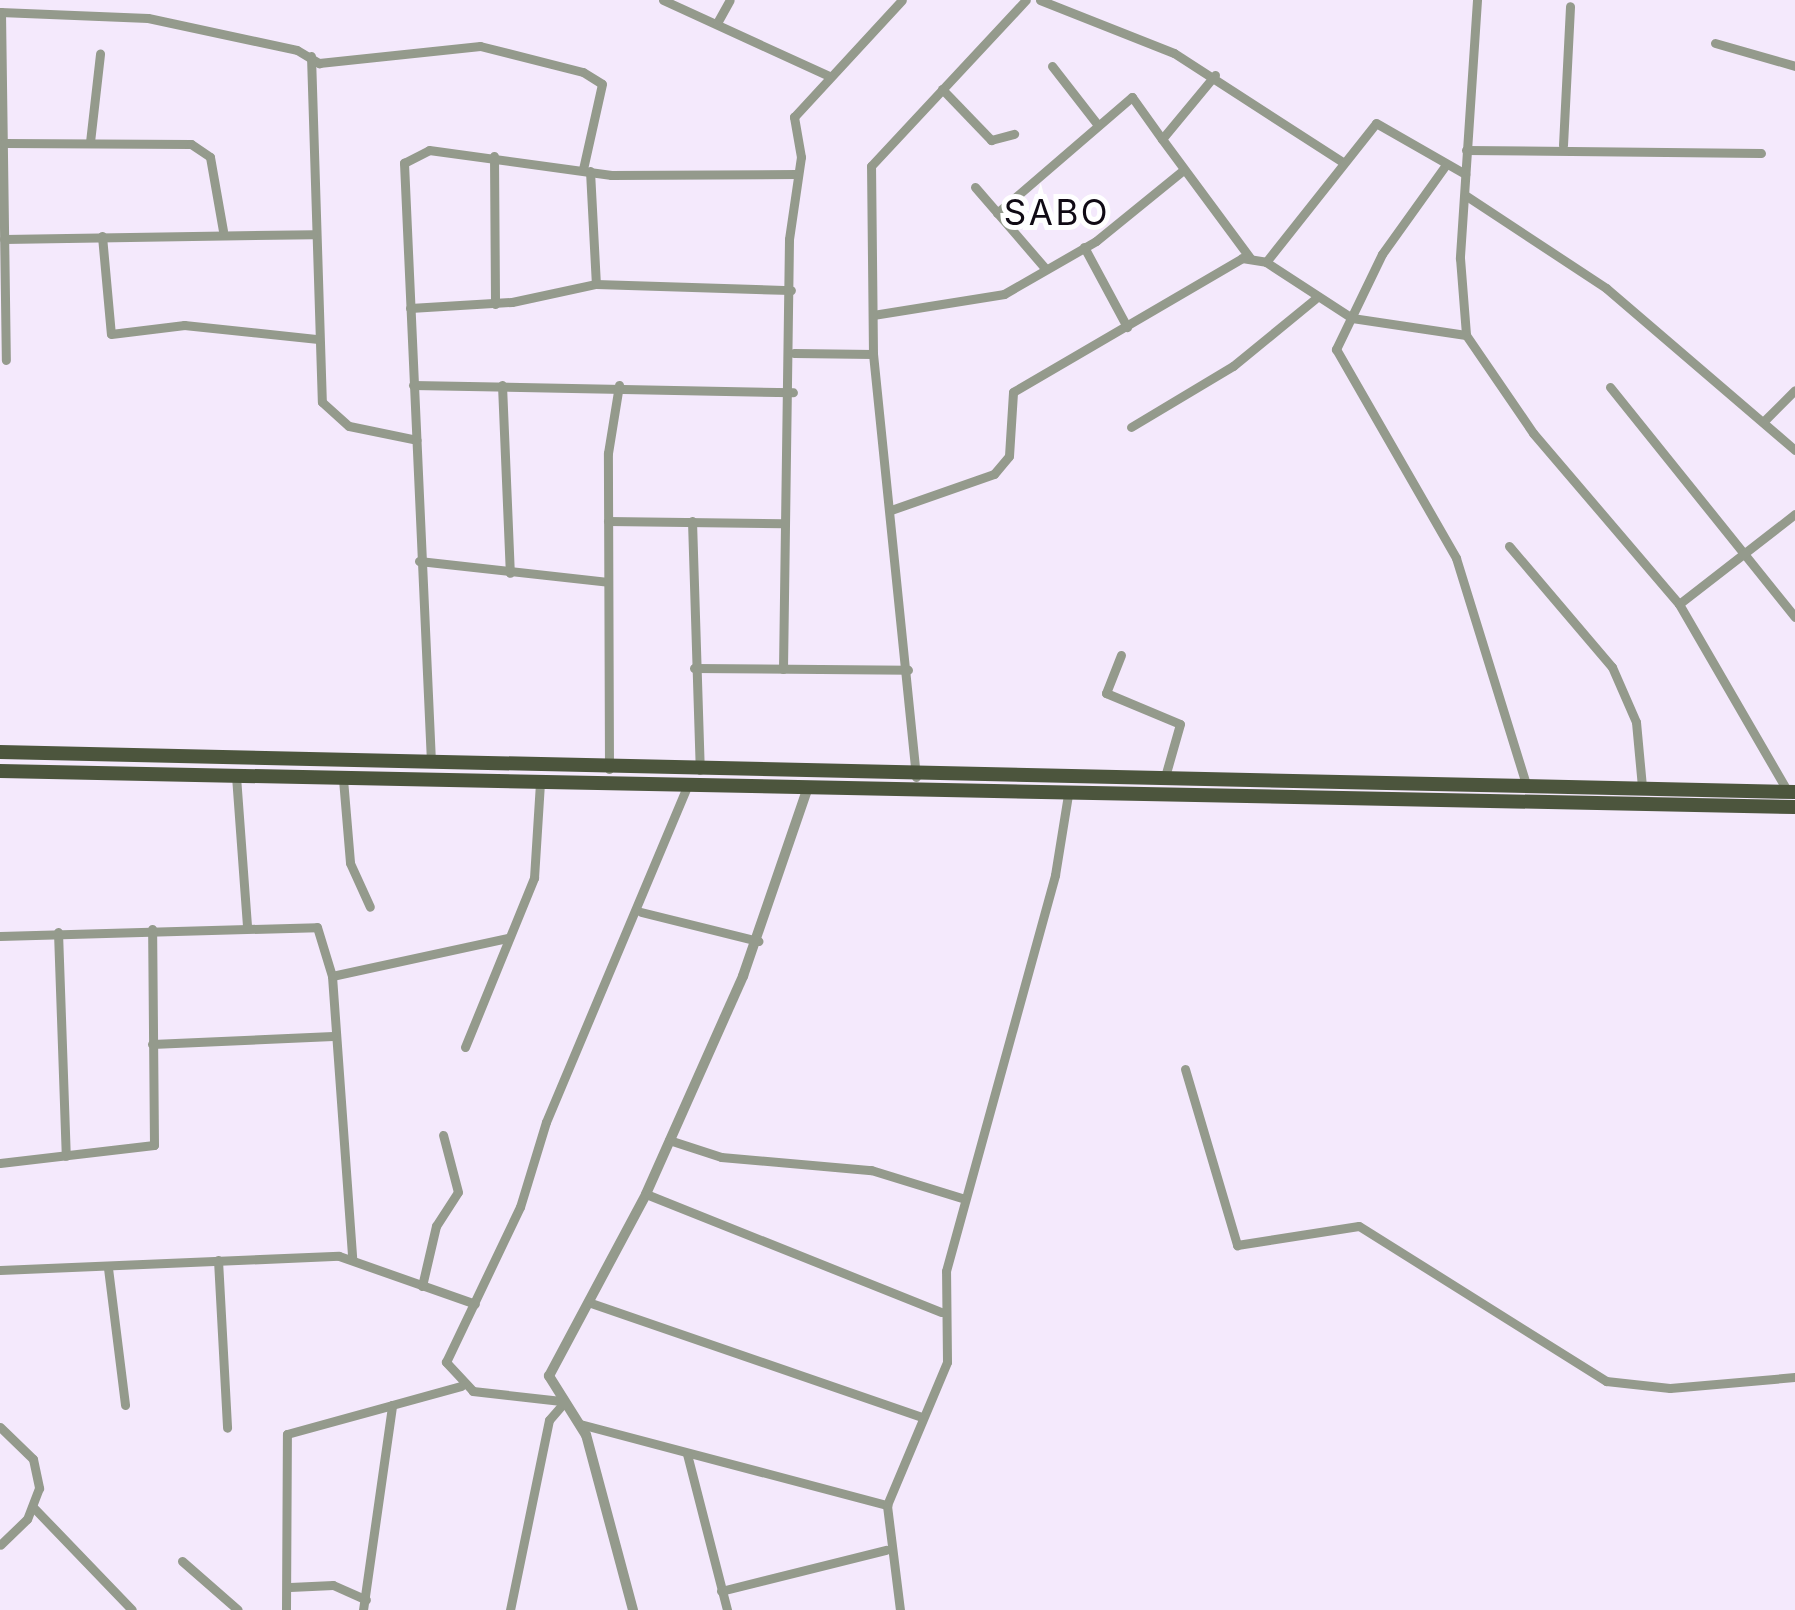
<!DOCTYPE html>
<style>
body{margin:0}
#map{position:relative;width:1795px;height:1610px;overflow:hidden;background:#f4e9fc;font-family:Inter,sans-serif}
div>[style]{position:absolute}
.minor>*{height:9px;margin:-4.5px;padding:0 4.5px;transform-origin:4.5px;border-radius:4.5px;background:#949a8c}
.tertiary>*{height:10px;margin:-5px;padding:0 5px;transform-origin:5px;border-radius:5px;background:#949a8c}
.primary>*{height:14px;margin:-7px;padding:0 7px;transform-origin:7px;border-radius:7px;background:#4c553d}
span{translate:-50% -50%;white-space:nowrap;text-align:center;line-height:1.15;-webkit-text-stroke:10px #fff;paint-order:stroke}
.quarter-label{font-size:35px;color:#100a14;letter-spacing:2.5px}
</style>
<div id="map">
<div class="minor">
<i style="left:663px;top:0;width:183px;rotate:24.6deg"></i>
<i style="left:1040px;top:0;width:144px;rotate:21.6deg"></i>
<i style="left:1174px;top:53px;width:199px;rotate:32.9deg"></i>
<i style="left:1477px;top:0;width:259px;rotate:93.8deg"></i>
<i style="left:1460px;top:258px;width:77px;rotate:85.5deg"></i>
<i style="left:1466px;top:335px;width:119px;rotate:55.6deg"></i>
<i style="left:1533px;top:433px;width:225px;rotate:49.5deg"></i>
<i style="left:1679px;top:604px;width:215px;rotate:59.9deg"></i>
<i style="left:0;top:12px;width:148px;rotate:2.3deg"></i>
<i style="left:148px;top:18px;width:152px;rotate:12.1deg"></i>
<i style="left:297px;top:50px;width:26px;rotate:31deg"></i>
<i style="left:319px;top:63px;width:162px;rotate:-6deg"></i>
<i style="left:480px;top:46px;width:106px;rotate:14.2deg"></i>
<i style="left:583px;top:72px;width:22px;rotate:32deg"></i>
<i style="left:602px;top:84px;width:87px;rotate:102.6deg"></i>
<i style="left:1px;top:12px;width:348px;rotate:89.2deg"></i>
<i style="left:717px;top:23px;width:26px;rotate:-61deg"></i>
<i style="left:1715px;top:43px;width:83px;rotate:16deg"></i>
<i style="left:311px;top:56px;width:346px;rotate:88.2deg"></i>
<i style="left:322px;top:402px;width:36px;rotate:42deg"></i>
<i style="left:349px;top:426px;width:69px;rotate:11.6deg"></i>
<i style="left:1052px;top:66px;width:75px;rotate:52.1deg"></i>
<i style="left:1215px;top:75px;width:83px;rotate:129.6deg"></i>
<i style="left:1162px;top:139px;width:148px;rotate:53.5deg"></i>
<i style="left:942px;top:89px;width:71px;rotate:46.1deg"></i>
<i style="left:991px;top:140px;width:24px;rotate:-15deg"></i>
<i style="left:90px;top:142px;width:89px;rotate:-83.5deg"></i>
<i style="left:4px;top:143px;width:187px;rotate:0.3deg"></i>
<i style="left:191px;top:144px;width:23px;rotate:34deg"></i>
<i style="left:210px;top:157px;width:75px;rotate:80deg"></i>
<i style="left:1563px;top:145px;width:139px;rotate:-87.1deg"></i>
<i style="left:1466px;top:150px;width:295px;rotate:0.6deg"></i>
<i style="left:494px;top:156px;width:148px;rotate:89.6deg"></i>
<i style="left:1445px;top:166px;width:108px;rotate:125.6deg"></i>
<i style="left:1382px;top:254px;width:106px;rotate:115.8deg"></i>
<i style="left:1336px;top:349px;width:241px;rotate:60.1deg"></i>
<i style="left:1456px;top:558px;width:240px;rotate:72.8deg"></i>
<i style="left:590px;top:171px;width:113px;rotate:87deg"></i>
<i style="left:975px;top:187px;width:106px;rotate:49.2deg"></i>
<i style="left:1465px;top:195px;width:169px;rotate:33.4deg"></i>
<i style="left:1606px;top:288px;width:249px;rotate:40.6deg"></i>
<i style="left:997px;top:213px;width:178px;rotate:-40.7deg"></i>
<i style="left:1132px;top:97px;width:52px;rotate:54.5deg"></i>
<i style="left:102px;top:236px;width:98px;rotate:84.8deg"></i>
<i style="left:111px;top:334px;width:74px;rotate:-7deg"></i>
<i style="left:184px;top:325px;width:135px;rotate:6deg"></i>
<i style="left:4px;top:239px;width:309px;rotate:-0.9deg"></i>
<i style="left:1084px;top:247px;width:91px;rotate:61.7deg"></i>
<i style="left:1266px;top:262px;width:177px;rotate:-51.6deg"></i>
<i style="left:1376px;top:123px;width:103px;rotate:29.8deg"></i>
<i style="left:410px;top:308px;width:102px;rotate:-3.4deg"></i>
<i style="left:512px;top:302px;width:86px;rotate:-12.1deg"></i>
<i style="left:596px;top:284px;width:195px;rotate:1.8deg"></i>
<i style="left:873px;top:315px;width:133px;rotate:-9.1deg"></i>
<i style="left:1004px;top:294px;width:106px;rotate:-29.9deg"></i>
<i style="left:1096px;top:241px;width:109px;rotate:-39.1deg"></i>
<i style="left:794px;top:353px;width:79px;rotate:0.7deg"></i>
<i style="left:413px;top:385px;width:380px;rotate:1.1deg"></i>
<i style="left:502px;top:385px;width:188px;rotate:87.6deg"></i>
<i style="left:1610px;top:387px;width:295px;rotate:51.2deg"></i>
<i style="left:1763px;top:422px;width:45px;rotate:-45deg"></i>
<i style="left:1131px;top:427px;width:119px;rotate:-30.9deg"></i>
<i style="left:1233px;top:366px;width:106px;rotate:-39.3deg"></i>
<i style="left:891px;top:510px;width:109px;rotate:-19.3deg"></i>
<i style="left:994px;top:474px;width:23px;rotate:-50deg"></i>
<i style="left:1009px;top:456px;width:64px;rotate:-86.4deg"></i>
<i style="left:1013px;top:392px;width:265px;rotate:-30.3deg"></i>
<i style="left:1242px;top:258px;width:24px;rotate:9deg"></i>
<i style="left:1266px;top:262px;width:103px;rotate:33.1deg"></i>
<i style="left:1352px;top:318px;width:115px;rotate:8.5deg"></i>
<i style="left:608px;top:521px;width:174px;rotate:0.7deg"></i>
<i style="left:692px;top:521px;width:249px;rotate:88.2deg"></i>
<i style="left:1509px;top:546px;width:159px;rotate:49.6deg"></i>
<i style="left:1612px;top:667px;width:60px;rotate:66.4deg"></i>
<i style="left:1636px;top:722px;width:65px;rotate:84.7deg"></i>
<i style="left:419px;top:561px;width:190px;rotate:6.3deg"></i>
<i style="left:1679px;top:604px;width:147px;rotate:-37.8deg"></i>
<i style="left:1121px;top:655px;width:41px;rotate:111.5deg"></i>
<i style="left:1106px;top:693px;width:80px;rotate:22.7deg"></i>
<i style="left:1180px;top:724px;width:58px;rotate:105.9deg"></i>
<i style="left:694px;top:668px;width:214px;rotate:0.5deg"></i>
<i style="left:783px;top:669px;width:430px;rotate:-89.2deg"></i>
<i style="left:789px;top:239px;width:83px;rotate:-81.7deg"></i>
<i style="left:801px;top:157px;width:41px;rotate:-99.9deg"></i>
<i style="left:794px;top:117px;width:159px;rotate:-47.3deg"></i>
<i style="left:431px;top:762px;width:600px;rotate:-92.58deg"></i>
<i style="left:404px;top:163px;width:28px;rotate:-27deg"></i>
<i style="left:429px;top:150px;width:184px;rotate:7.8deg"></i>
<i style="left:611px;top:175px;width:186px;rotate:-0.3deg"></i>
<i style="left:609px;top:769px;width:316px;rotate:-90.2deg"></i>
<i style="left:608px;top:453px;width:69px;rotate:-80.8deg"></i>
<i style="left:236px;top:776px;width:150px;rotate:85.8deg"></i>
<i style="left:916px;top:777px;width:425px;rotate:-95.8deg"></i>
<i style="left:873px;top:354px;width:188px;rotate:-90.6deg"></i>
<i style="left:871px;top:166px;width:227px;rotate:-47deg"></i>
<i style="left:343px;top:779px;width:84px;rotate:85.2deg"></i>
<i style="left:350px;top:863px;width:48px;rotate:65.6deg"></i>
<i style="left:641px;top:912px;width:121px;rotate:13.9deg"></i>
<i style="left:58px;top:932px;width:224px;rotate:88deg"></i>
<i style="left:0;top:936px;width:317px;rotate:-1.6deg"></i>
<i style="left:317px;top:927px;width:51px;rotate:73deg"></i>
<i style="left:332px;top:976px;width:283px;rotate:85.9deg"></i>
<i style="left:332px;top:976px;width:180px;rotate:-12.2deg"></i>
<i style="left:152px;top:1044px;width:181px;rotate:-2.5deg"></i>
<i style="left:465px;top:1047px;width:183px;rotate:-67.8deg"></i>
<i style="left:534px;top:878px;width:95px;rotate:-86.4deg"></i>
<i style="left:1185px;top:1069px;width:184px;rotate:73.5deg"></i>
<i style="left:1237px;top:1245px;width:123px;rotate:-8.9deg"></i>
<i style="left:1359px;top:1226px;width:292px;rotate:32.1deg"></i>
<i style="left:1606px;top:1381px;width:64px;rotate:6.2deg"></i>
<i style="left:1670px;top:1388px;width:125px;rotate:-5deg"></i>
<i style="left:669px;top:1140px;width:55px;rotate:18.1deg"></i>
<i style="left:721px;top:1157px;width:151px;rotate:5deg"></i>
<i style="left:871px;top:1170px;width:95px;rotate:17.1deg"></i>
<i style="left:0;top:1163px;width:155px;rotate:-6.7deg"></i>
<i style="left:154px;top:1145px;width:216px;rotate:-90.5deg"></i>
<i style="left:646px;top:1194px;width:318px;rotate:21.8deg"></i>
<i style="left:218px;top:1260px;width:168px;rotate:86.9deg"></i>
<i style="left:108px;top:1268px;width:138px;rotate:82.9deg"></i>
<i style="left:0;top:1270px;width:339px;rotate:-2.4deg"></i>
<i style="left:339px;top:1256px;width:144px;rotate:19.4deg"></i>
<i style="left:422px;top:1286px;width:62px;rotate:-76.9deg"></i>
<i style="left:436px;top:1226px;width:40px;rotate:-57.1deg"></i>
<i style="left:458px;top:1192px;width:59px;rotate:-104.7deg"></i>
<i style="left:588px;top:1302px;width:353px;rotate:19deg"></i>
<i style="left:561px;top:1401px;width:89px;rotate:-173.5deg"></i>
<i style="left:473px;top:1391px;width:40px;rotate:-133deg"></i>
<i style="left:446px;top:1362px;width:172px;rotate:-64.5deg"></i>
<i style="left:520px;top:1207px;width:89px;rotate:-73deg"></i>
<i style="left:546px;top:1122px;width:361px;rotate:-67.2deg"></i>
<i style="left:580px;top:1424px;width:318px;rotate:14.8deg"></i>
<i style="left:0;top:1427px;width:46px;rotate:44.1deg"></i>
<i style="left:33px;top:1459px;width:30px;rotate:78deg"></i>
<i style="left:39px;top:1488px;width:33px;rotate:111deg"></i>
<i style="left:27px;top:1519px;width:37px;rotate:136deg"></i>
<i style="left:687px;top:1454px;width:161px;rotate:75.6deg"></i>
<i style="left:34px;top:1508px;width:141px;rotate:46.1deg"></i>
<i style="left:182px;top:1561px;width:74px;rotate:41.2deg"></i>
<i style="left:290px;top:1587px;width:43px;rotate:-2.7deg"></i>
<i style="left:333px;top:1585px;width:36px;rotate:24deg"></i>
<i style="left:721px;top:1591px;width:170px;rotate:-14deg"></i>
<i style="left:286px;top:1610px;width:176px;rotate:-89.7deg"></i>
<i style="left:287px;top:1434px;width:109px;rotate:-15.4deg"></i>
<i style="left:363px;top:1610px;width:207px;rotate:-81.9deg"></i>
<i style="left:392px;top:1405px;width:72px;rotate:-15.4deg"></i>
<i style="left:510px;top:1610px;width:194px;rotate:-78.4deg"></i>
<i style="left:549px;top:1420px;width:20px;rotate:-49deg"></i>
<i style="left:900px;top:1610px;width:106px;rotate:-97.1deg"></i>
<i style="left:887px;top:1505px;width:155px;rotate:-67.2deg"></i>
<i style="left:947px;top:1362px;width:91px;rotate:-90.6deg"></i>
<i style="left:946px;top:1271px;width:411px;rotate:-74.6deg"></i>
<i style="left:1055px;top:875px;width:81px;rotate:-80.8deg"></i>
</div>
<div class="tertiary">
<i style="left:633px;top:1610px;width:181px;rotate:-105deg"></i>
<i style="left:586px;top:1435px;width:70px;rotate:-122.1deg"></i>
<i style="left:549px;top:1376px;width:206px;rotate:-61.9deg"></i>
<i style="left:646px;top:1194px;width:239px;rotate:-66deg"></i>
<i style="left:743px;top:976px;width:197px;rotate:-71deg"></i>
</div>
<div class="primary">
<i style="left:0;top:752px;width:1795px;rotate:1.28deg"></i>
<i style="left:0;top:771px;width:1795px;rotate:1.15deg"></i>
</div>
<div class="quarter-label">
<span style="left:1057px;top:212px">SABO</span>
</div>
</div>
